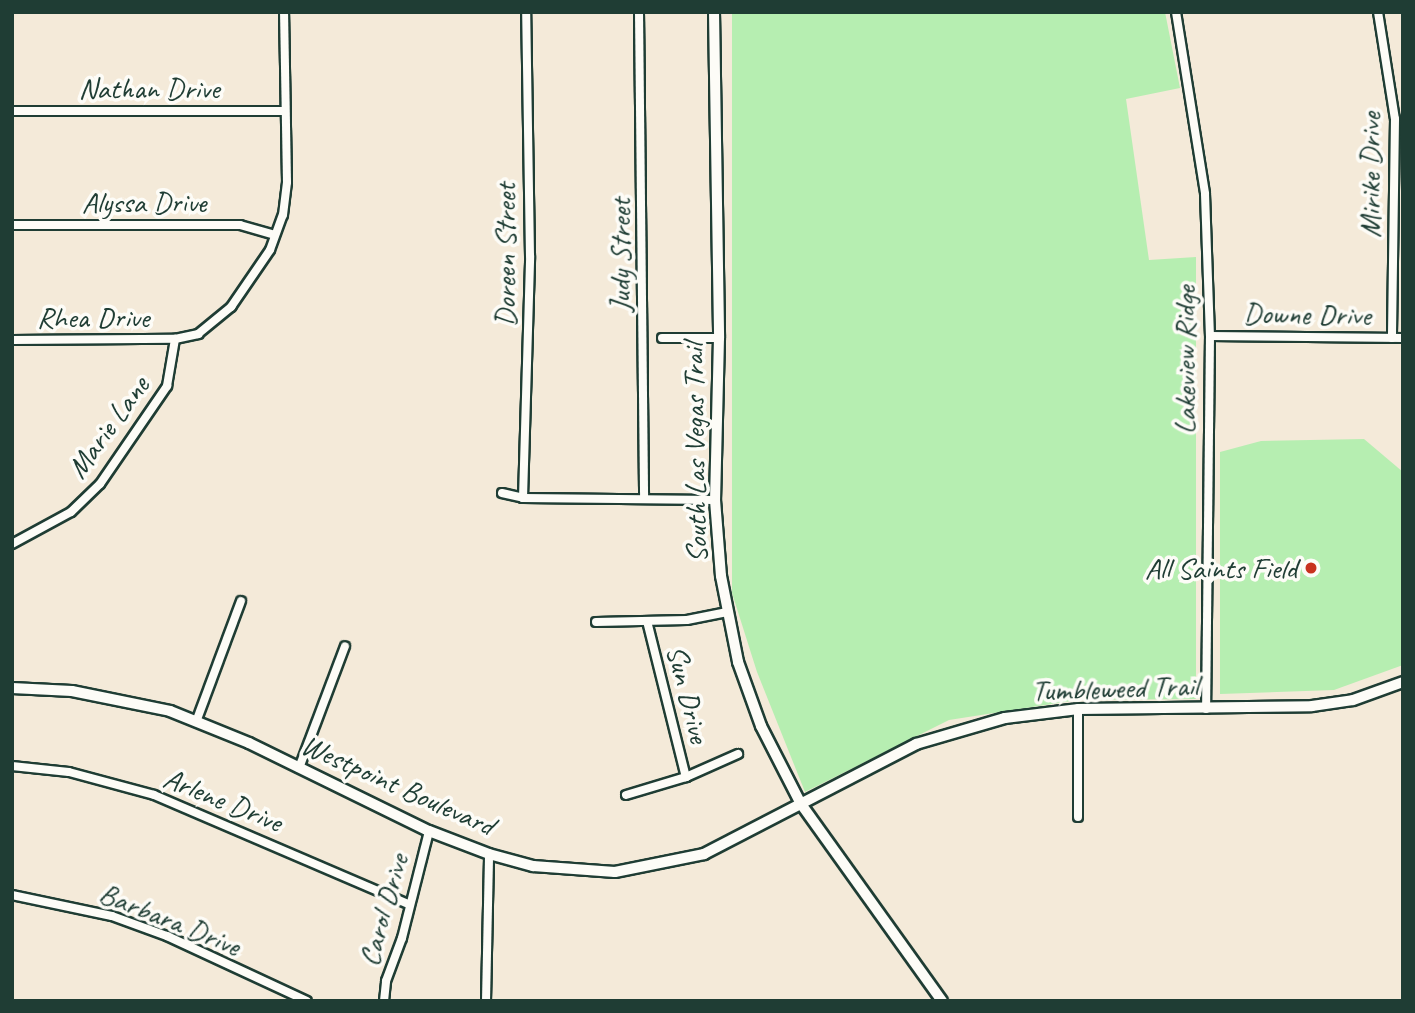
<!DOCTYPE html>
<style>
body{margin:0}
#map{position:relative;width:1415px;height:1013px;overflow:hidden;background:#f4ead9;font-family:Caveat,sans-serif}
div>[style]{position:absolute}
.green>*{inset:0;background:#b6eeb1}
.roads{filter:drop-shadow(2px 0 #1f3d34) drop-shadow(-2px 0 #1f3d34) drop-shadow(0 2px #1f3d34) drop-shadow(0 -2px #1f3d34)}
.street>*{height:8px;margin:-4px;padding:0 4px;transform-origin:4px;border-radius:4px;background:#fdfcf7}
.secondary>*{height:10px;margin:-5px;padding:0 5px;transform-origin:5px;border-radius:5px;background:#fdfcf7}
.dots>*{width:19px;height:19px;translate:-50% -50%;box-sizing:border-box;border:4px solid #fdfcf7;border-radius:50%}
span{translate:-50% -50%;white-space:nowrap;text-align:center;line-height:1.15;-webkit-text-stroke:7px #fdfcf7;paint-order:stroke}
.street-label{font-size:30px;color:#1f3d34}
.poi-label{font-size:30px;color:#1f3d34}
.right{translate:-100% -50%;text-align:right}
.frame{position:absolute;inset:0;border:14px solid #1f3d34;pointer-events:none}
</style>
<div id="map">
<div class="green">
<i style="clip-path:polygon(732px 12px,1165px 12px,1180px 88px,1126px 99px,1149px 260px,1196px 257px,1196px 699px,1078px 700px,949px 720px,805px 792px,757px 672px,732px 593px)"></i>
<i style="clip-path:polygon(1364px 439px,1403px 472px,1403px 665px,1334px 690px,1220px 694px,1220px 452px,1261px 441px)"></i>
</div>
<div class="roads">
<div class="street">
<i style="left:639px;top:12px;width:486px;rotate:89.4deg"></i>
<i style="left:1176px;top:12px;width:184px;rotate:80.9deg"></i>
<i style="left:1205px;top:194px;width:142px;rotate:88deg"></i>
<i style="left:1210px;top:336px;width:373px;rotate:90.6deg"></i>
<i style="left:1378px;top:12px;width:108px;rotate:81deg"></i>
<i style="left:1395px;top:119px;width:219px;rotate:90.8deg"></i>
<i style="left:12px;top:111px;width:273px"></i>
<i style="left:12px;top:225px;width:228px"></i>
<i style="left:240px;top:225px;width:36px;rotate:16deg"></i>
<i style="left:1210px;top:336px;width:193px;rotate:0.6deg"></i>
<i style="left:662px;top:338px;width:57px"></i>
<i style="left:12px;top:340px;width:163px;rotate:-0.4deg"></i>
<i style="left:175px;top:339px;width:24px;rotate:-12deg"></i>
<i style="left:198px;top:334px;width:43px;rotate:-39.3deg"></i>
<i style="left:231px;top:307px;width:69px;rotate:-55.6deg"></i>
<i style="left:270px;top:250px;width:37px;rotate:-70deg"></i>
<i style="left:283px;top:215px;width:33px;rotate:-83deg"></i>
<i style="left:287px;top:182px;width:170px;rotate:-91deg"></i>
<i style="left:502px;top:493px;width:22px;rotate:13deg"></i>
<i style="left:523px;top:498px;width:192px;rotate:0.6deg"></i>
<i style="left:523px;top:498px;width:242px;rotate:-88.3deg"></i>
<i style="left:530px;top:256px;width:244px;rotate:-90.9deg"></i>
<i style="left:12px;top:544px;width:67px;rotate:-28.5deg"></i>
<i style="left:71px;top:512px;width:40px;rotate:-44deg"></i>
<i style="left:100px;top:484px;width:119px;rotate:-55.6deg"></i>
<i style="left:167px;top:386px;width:48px;rotate:-80.3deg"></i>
<i style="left:647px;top:621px;width:161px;rotate:76deg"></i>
<i style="left:596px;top:622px;width:91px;rotate:-1.3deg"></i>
<i style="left:687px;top:620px;width:41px;rotate:-11.3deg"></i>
<i style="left:196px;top:722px;width:129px;rotate:-69.6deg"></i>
<i style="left:12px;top:766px;width:57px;rotate:6deg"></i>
<i style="left:69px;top:772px;width:88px;rotate:15.1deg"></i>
<i style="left:154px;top:795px;width:276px;rotate:23.2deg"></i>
<i style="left:299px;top:768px;width:130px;rotate:-69.3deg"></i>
<i style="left:626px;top:795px;width:63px;rotate:-16.7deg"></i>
<i style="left:686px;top:777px;width:57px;rotate:-23.9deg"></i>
<i style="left:1078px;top:817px;width:108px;rotate:-90deg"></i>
<i style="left:12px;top:895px;width:102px;rotate:11.9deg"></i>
<i style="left:112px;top:916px;width:59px;rotate:20deg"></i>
<i style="left:167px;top:936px;width:154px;rotate:24.9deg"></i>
<i style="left:384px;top:1001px;width:20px;rotate:-84deg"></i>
<i style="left:386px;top:981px;width:46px;rotate:-69.6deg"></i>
<i style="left:402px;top:938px;width:110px;rotate:-75.8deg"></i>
<i style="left:486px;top:1001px;width:147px;rotate:-88.8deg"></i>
</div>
<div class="secondary">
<i style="left:714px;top:12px;width:326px;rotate:89.1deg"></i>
<i style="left:719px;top:338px;width:162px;rotate:91.4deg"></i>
<i style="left:715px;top:500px;width:76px;rotate:85.5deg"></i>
<i style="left:721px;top:576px;width:88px;rotate:78.8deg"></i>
<i style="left:738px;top:662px;width:68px;rotate:70.2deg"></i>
<i style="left:761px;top:726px;width:88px;rotate:62.9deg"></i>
<i style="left:801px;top:804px;width:242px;rotate:54.4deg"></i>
<i style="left:12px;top:688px;width:60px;rotate:2.9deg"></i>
<i style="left:72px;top:691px;width:100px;rotate:11.5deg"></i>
<i style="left:170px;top:711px;width:85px;rotate:22.1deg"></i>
<i style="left:249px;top:743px;width:200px;rotate:26.1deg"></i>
<i style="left:429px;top:831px;width:64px;rotate:21deg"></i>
<i style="left:489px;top:854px;width:46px;rotate:15.3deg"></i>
<i style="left:533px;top:866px;width:82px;rotate:4.2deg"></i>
<i style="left:615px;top:872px;width:91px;rotate:-11.4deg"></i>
<i style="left:704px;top:854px;width:239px;rotate:-27.4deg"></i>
<i style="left:916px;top:744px;width:93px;rotate:-16.3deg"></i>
<i style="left:1005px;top:718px;width:74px;rotate:-7deg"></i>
<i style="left:1078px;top:709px;width:234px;rotate:-0.7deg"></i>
<i style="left:1312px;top:706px;width:41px;rotate:-8.3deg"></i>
<i style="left:1353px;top:700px;width:53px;rotate:-19.8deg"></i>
</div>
</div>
<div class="dots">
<i style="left:1311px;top:568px;background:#c8321e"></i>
</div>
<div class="street-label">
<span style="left:149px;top:88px">Nathan Drive</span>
<span style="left:1370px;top:175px;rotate:-90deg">Mirike Drive</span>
<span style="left:144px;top:202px">Alyssa Drive</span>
<span style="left:505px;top:255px;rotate:-90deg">Doreen Street</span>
<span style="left:620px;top:255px;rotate:-90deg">Judy Street</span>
<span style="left:1307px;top:314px;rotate:1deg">Downe Drive</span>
<span style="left:93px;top:317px">Rhea Drive</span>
<span style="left:1185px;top:360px;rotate:-90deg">Lakeview Ridge</span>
<span style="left:108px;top:427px;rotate:-54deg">Marie Lane</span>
<span style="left:695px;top:453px;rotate:-91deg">South Las Vegas Trail</span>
<span style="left:1115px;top:688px;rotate:-2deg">Tumbleweed Trail</span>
<span style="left:688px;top:694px;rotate:76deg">Sun Drive</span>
<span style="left:398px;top:785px;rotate:24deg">Westpoint Boulevard</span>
<span style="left:223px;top:800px;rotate:22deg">Arlene Drive</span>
<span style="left:383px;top:910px;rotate:-74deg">Carol Drive</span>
<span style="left:170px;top:919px;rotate:22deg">Barbara Drive</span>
</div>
<div class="poi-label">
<span class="right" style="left:1297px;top:568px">All Saints Field</span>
</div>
<div class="frame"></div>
</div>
